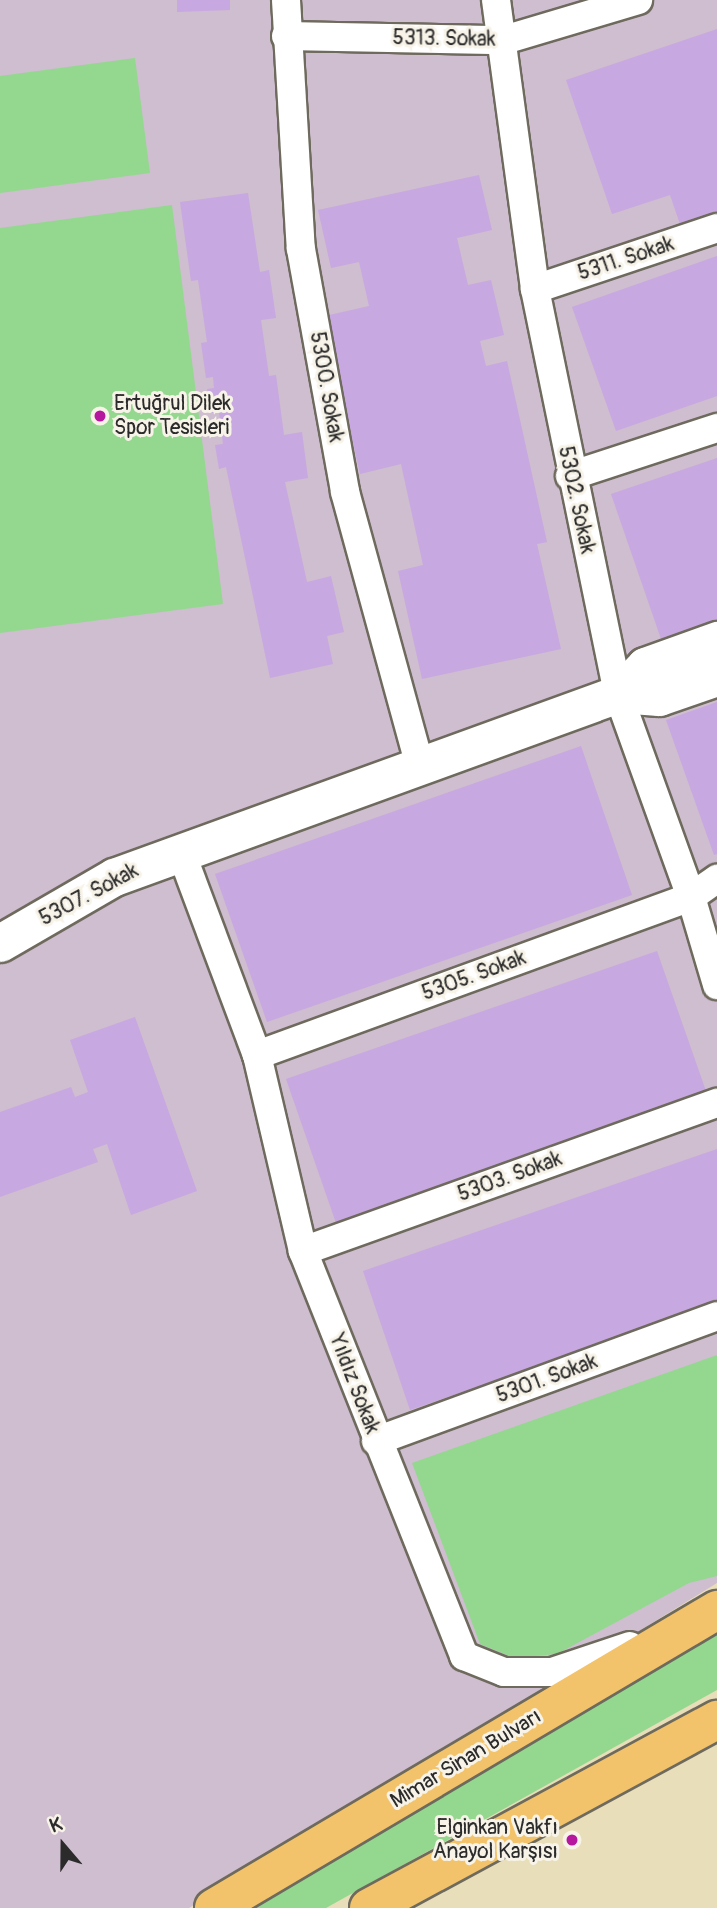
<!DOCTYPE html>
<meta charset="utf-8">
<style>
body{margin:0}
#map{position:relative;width:717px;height:1908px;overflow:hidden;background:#e9deba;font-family:Pangolin,sans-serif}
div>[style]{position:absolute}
.industrial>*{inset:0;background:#cfbdd0}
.green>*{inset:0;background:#94d890}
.building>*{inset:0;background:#c7a8e0}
.roads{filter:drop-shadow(2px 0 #6e6a5d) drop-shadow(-2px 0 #6e6a5d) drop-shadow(0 2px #6e6a5d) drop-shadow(0 -2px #6e6a5d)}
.minor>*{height:28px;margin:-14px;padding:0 14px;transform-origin:14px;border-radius:14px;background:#fff}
.tertiary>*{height:37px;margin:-18.5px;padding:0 18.5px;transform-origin:18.5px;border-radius:18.5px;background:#fff}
.trunk>*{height:38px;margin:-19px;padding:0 19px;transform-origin:19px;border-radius:19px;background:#f2c36a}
.dots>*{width:19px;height:19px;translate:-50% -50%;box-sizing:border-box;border:4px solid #f7f3e8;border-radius:50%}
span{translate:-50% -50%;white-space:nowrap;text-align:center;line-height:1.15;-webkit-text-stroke:6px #f7f3e8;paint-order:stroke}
.street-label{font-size:21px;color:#2b2b2b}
.poi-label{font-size:21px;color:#2b2b2b}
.left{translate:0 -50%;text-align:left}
.right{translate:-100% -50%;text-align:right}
.north{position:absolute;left:28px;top:1810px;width:70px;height:70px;-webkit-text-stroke:5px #f7f3e8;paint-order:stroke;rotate:340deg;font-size:19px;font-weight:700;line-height:28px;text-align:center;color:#2b2b2b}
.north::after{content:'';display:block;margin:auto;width:24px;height:32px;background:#2b2b2b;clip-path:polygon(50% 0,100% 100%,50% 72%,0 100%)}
</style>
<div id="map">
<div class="industrial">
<i style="clip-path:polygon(0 0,717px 0,717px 1583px,189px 1908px,0 1908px)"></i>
</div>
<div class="green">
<i style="clip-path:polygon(135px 58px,150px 173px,0 193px,0 76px)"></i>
<i style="clip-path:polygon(172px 205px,223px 604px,0 633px,0 228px)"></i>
<i style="clip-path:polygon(717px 1355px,717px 1576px,689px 1583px,557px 1654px,514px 1658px,480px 1644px,412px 1463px)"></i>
<i style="clip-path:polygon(717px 1633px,717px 1690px,326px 1908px,250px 1908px)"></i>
</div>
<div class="building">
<i style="clip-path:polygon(177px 0,230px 0,230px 10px,177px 12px)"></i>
<i style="clip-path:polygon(717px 29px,717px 215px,681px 227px,670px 195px,612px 214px,566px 80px)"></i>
<i style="clip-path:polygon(479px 175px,492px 230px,457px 238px,468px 285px,491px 280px,504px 335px,480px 341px,486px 366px,507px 361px,547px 542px,537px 544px,561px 649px,422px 679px,398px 571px,423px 565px,401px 464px,360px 474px,325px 316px,369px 306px,359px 262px,331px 268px,318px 210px)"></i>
<i style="clip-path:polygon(248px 193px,260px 272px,269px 270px,276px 318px,261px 320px,269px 376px,276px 375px,284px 435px,302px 432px,308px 478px,285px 482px,307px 582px,331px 576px,344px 632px,327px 636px,333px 664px,270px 678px,226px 467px,219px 469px,215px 445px,223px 444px,219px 412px,211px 413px,207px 389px,214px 388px,213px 377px,206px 378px,201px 343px,207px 342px,198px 280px,191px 281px,180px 202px)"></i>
<i style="clip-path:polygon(717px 256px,717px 396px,616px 431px,572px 307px)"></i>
<i style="clip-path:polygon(717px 458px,717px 619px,661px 639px,611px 494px)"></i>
<i style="clip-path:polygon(717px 702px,717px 854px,714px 855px,666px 720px)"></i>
<i style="clip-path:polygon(581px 746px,632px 895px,267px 1022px,215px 874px)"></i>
<i style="clip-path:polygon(657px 951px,707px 1094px,336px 1223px,286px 1079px)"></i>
<i style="clip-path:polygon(135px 1017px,197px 1191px,131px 1215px,107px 1144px,93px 1149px,98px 1162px,0 1197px,0 1112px,71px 1087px,75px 1097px,88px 1092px,70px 1040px)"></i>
<i style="clip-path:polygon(717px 1149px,717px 1304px,410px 1410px,363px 1271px)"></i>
</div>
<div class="roads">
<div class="minor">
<i style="left:286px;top:0;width:249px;rotate:86.6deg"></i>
<i style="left:301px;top:249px;width:247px;rotate:79.7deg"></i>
<i style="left:345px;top:492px;width:284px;rotate:74.7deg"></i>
<i style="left:496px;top:0;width:292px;rotate:82.3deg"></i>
<i style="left:535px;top:289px;width:413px;rotate:78.4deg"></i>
<i style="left:618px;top:694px;width:216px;rotate:70.2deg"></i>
<i style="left:691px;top:897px;width:92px;rotate:73.5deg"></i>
<i style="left:286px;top:36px;width:218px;rotate:1.1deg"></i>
<i style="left:504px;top:40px;width:140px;rotate:-16.6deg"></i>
<i style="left:535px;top:289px;width:192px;rotate:-18.5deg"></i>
<i style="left:570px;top:476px;width:155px;rotate:-18.1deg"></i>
<i style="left:181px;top:852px;width:217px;rotate:69.5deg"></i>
<i style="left:257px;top:1055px;width:201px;rotate:76.8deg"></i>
<i style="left:303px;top:1251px;width:436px;rotate:68.3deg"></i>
<i style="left:464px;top:1656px;width:43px;rotate:21.8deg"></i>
<i style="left:504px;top:1672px;width:48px"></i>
<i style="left:552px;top:1672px;width:82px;rotate:-18.4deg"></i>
<i style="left:257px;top:1055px;width:462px;rotate:-20deg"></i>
<i style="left:691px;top:897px;width:32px;rotate:-35deg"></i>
<i style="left:303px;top:1251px;width:440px;rotate:-19.7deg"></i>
<i style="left:376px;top:1441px;width:363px;rotate:-20.1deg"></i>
</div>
<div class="tertiary">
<i style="left:618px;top:694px;width:39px;rotate:-46deg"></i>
<i style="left:645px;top:666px;width:77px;rotate:-19.9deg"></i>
<i style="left:0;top:943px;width:132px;rotate:-30.1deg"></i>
<i style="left:114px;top:877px;width:536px;rotate:-19.96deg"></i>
<i style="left:618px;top:694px;width:41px;rotate:4.2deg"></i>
<i style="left:659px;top:697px;width:61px;rotate:-19deg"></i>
</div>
<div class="trunk">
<i style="left:214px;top:1908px;width:585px;rotate:-30.64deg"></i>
<i style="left:369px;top:1908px;width:396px;rotate:-28.4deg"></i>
</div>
</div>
<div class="dots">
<i style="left:100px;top:416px;background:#b5179e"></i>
<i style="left:572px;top:1840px;background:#b5179e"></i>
</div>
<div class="street-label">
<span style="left:444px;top:39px;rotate:1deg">5313. Sokak</span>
<span style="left:626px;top:259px;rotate:-18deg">5311. Sokak</span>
<span style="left:326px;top:387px;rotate:80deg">5300. Sokak</span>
<span style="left:576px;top:500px;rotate:78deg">5302. Sokak</span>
<span style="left:89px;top:895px;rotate:-28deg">5307. Sokak</span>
<span style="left:474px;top:976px;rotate:-20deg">5305. Sokak</span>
<span style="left:510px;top:1177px;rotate:-20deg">5303. Sokak</span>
<span style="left:547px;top:1379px;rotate:-20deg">5301. Sokak</span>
<span style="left:354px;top:1384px;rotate:69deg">Yıldız Sokak</span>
<span style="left:466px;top:1759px;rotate:-31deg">Mimar Sinan Bulvarı</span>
</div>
<div class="poi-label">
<span class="left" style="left:114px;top:416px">Ertuğrul Dilek<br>Spor Tesisleri</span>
<span class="right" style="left:558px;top:1840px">Elginkan Vakfı<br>Anayol Karşısı</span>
</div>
<div class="north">K</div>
</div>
